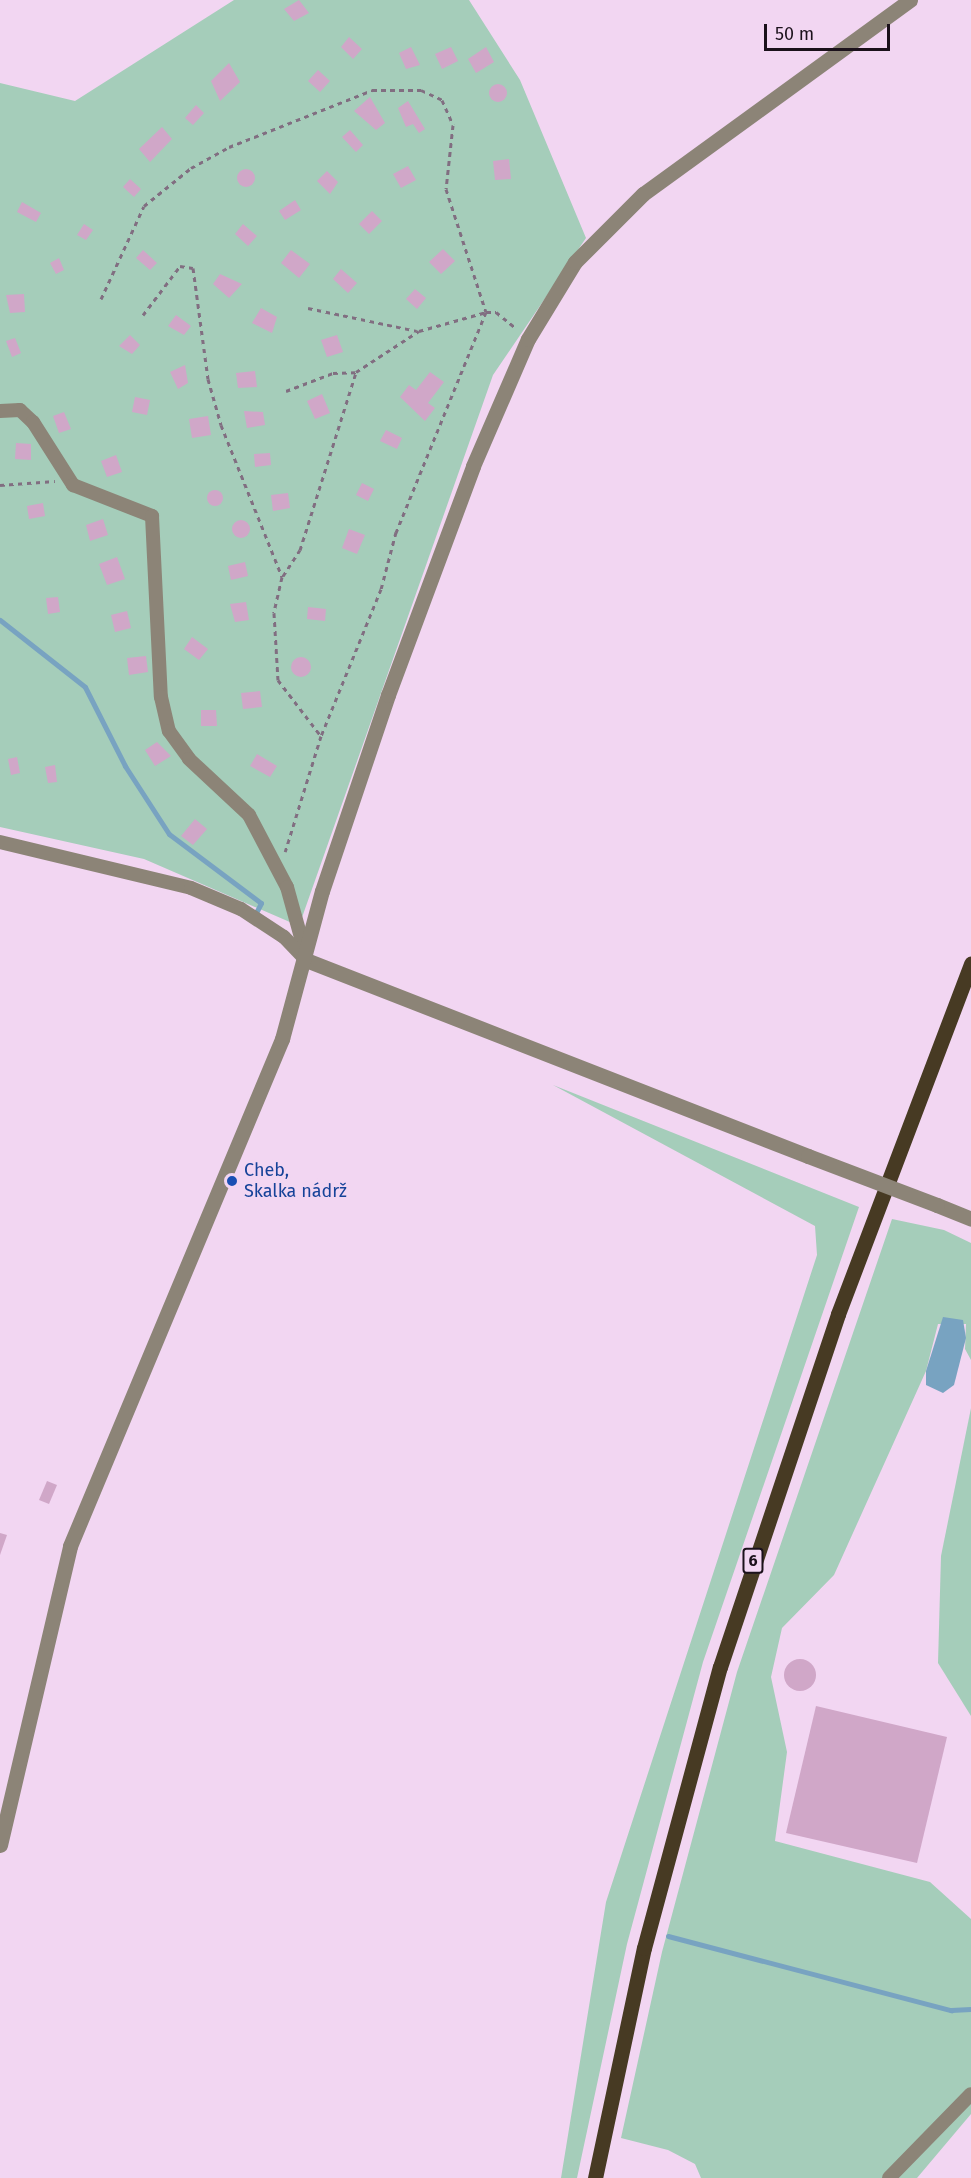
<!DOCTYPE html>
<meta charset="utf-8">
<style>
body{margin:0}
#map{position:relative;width:971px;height:2178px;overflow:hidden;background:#f2d6f2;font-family:"Fira Sans",sans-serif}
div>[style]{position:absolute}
.green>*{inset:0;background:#a5cdba}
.water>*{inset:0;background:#78a3c1}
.stream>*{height:5px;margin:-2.5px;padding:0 2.5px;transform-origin:2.5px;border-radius:2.5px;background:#78a3c1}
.building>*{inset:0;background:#d0a7c8}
.round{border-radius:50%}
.path>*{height:3px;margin-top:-1.5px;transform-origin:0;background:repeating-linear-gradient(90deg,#816e81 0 4.5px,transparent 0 9px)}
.minor>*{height:14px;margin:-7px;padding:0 7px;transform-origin:7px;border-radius:7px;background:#8c8477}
.tertiary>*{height:15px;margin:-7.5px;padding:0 7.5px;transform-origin:7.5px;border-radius:7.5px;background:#8c8477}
.primary>*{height:15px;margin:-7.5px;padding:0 7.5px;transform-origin:7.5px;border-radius:7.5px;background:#473a23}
.tertiary-bridge>*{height:15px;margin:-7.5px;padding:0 7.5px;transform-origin:7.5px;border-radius:7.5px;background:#8c8477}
.dots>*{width:16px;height:16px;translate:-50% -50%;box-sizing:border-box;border:3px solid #f2d6f2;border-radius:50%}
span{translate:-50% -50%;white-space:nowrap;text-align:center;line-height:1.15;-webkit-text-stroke:6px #f2d6f2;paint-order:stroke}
.shield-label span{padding:2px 4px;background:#f2d6f2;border:2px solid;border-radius:4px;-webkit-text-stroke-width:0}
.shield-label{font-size:16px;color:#1b111b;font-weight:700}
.transit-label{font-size:18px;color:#164399}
.left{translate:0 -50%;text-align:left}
.scale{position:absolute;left:764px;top:24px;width:126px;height:27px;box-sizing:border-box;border:3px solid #1b111b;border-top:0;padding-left:8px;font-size:18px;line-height:21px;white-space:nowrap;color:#1b111b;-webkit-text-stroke:4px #f2d6f2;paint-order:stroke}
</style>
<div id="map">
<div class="green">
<i style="clip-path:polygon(234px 0,469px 0,520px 80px,586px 238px,493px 375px,299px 926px,144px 859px,0 827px,0 83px,75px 101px)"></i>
<i style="clip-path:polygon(553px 1085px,859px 1207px,703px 1662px,627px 1944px,577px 2178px,561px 2178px,606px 1902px,817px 1255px,815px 1226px)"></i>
<i style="clip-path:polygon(892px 1219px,944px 1230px,971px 1243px,971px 1360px,965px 1349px,966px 1324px,938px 1324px,926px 1371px,834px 1575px,782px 1628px,771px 1677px,787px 1752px,775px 1841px,930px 1882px,971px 1919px,971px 2114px,917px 2178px,701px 2178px,695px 2164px,668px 2150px,621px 2138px,662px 1952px,737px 1672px)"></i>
<i style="clip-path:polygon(971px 1408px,971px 1716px,938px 1663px,941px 1556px)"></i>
</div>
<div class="water">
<i style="clip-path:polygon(943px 1317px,963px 1320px,966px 1338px,954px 1385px,943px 1393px,926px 1385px,926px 1371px)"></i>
</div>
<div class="stream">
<i style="left:0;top:620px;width:108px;rotate:38.2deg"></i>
<i style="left:85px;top:687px;width:89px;rotate:63.1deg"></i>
<i style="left:125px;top:766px;width:81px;rotate:57.1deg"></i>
<i style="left:169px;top:834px;width:115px;rotate:36.9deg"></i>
<i style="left:261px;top:903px;width:13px;rotate:117deg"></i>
<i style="left:668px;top:1936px;width:293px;rotate:14.7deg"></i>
<i style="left:951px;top:2010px;width:20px;rotate:-3deg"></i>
</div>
<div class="building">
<i style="clip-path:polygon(299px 0,309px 13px,294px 21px,284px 9px)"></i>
<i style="clip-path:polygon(349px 37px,362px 49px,353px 59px,341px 47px)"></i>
<i style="clip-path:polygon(411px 47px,420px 65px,406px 69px,399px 53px)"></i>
<i style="clip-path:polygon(451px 47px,458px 61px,442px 69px,435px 54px)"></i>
<i style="clip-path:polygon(486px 47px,494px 62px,476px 73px,468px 59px)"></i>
<i style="clip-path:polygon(229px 63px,240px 82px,220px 101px,211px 81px)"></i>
<i style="clip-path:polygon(318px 70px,330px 81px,320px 92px,308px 81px)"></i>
<i class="round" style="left:489px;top:84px;width:18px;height:18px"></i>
<i style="clip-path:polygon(370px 97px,385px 123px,376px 130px,354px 111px)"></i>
<i style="clip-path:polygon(408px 101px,425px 129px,419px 133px,413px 124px,406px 127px,398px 108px)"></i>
<i style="clip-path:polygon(196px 105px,204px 113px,193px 125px,185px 118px)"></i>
<i style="clip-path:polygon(162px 127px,172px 139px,150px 162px,139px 149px)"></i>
<i style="clip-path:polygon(350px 130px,363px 145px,356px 152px,342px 137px)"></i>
<i style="clip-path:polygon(509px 159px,511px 179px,495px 180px,493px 161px)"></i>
<i style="clip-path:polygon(408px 166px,416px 180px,401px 188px,393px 174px)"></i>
<i class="round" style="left:237px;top:169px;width:18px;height:18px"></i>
<i style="clip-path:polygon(327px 171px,338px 182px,330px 194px,317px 181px)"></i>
<i style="clip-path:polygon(130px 179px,141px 189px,134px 197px,123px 187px)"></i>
<i style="clip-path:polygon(295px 200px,301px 210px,285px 220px,279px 211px)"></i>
<i style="clip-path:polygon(22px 202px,41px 213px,36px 222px,17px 212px)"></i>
<i style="clip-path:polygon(372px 211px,382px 221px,369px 234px,359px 224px)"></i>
<i style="clip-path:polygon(84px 224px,93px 230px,86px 240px,77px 235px)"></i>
<i style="clip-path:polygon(243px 224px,257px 236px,248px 246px,235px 234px)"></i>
<i style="clip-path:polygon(443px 249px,455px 261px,441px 274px,429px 262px)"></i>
<i style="clip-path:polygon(143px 250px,157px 263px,150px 270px,136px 258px)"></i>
<i style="clip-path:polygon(291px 250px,310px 264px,299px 278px,281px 263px)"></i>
<i style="clip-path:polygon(59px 258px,64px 270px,56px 274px,50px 263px)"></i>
<i style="clip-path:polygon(341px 269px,357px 283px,348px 293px,333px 279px)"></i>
<i style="clip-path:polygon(220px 274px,242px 284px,229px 298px,213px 284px)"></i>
<i style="clip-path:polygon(415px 289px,426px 298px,417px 309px,406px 299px)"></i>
<i style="clip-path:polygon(24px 294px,25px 312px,10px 313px,6px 295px)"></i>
<i style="clip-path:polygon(261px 308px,277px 317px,272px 333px,252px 323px)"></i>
<i style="clip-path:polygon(176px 315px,191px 326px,184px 335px,168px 326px)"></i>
<i style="clip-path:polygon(130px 335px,140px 345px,132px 354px,119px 346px)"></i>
<i style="clip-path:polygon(337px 335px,343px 352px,327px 357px,321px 340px)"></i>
<i style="clip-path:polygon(15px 338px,21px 353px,12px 357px,6px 341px)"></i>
<i style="clip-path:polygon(185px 365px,188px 383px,178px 389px,170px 372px)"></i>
<i style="clip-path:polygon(255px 371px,257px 387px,238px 388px,236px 373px)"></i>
<i style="clip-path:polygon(430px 372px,444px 382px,428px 403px,435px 408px,425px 421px,400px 397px,409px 385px,416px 390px)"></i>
<i style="clip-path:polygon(322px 394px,330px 413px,315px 419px,307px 401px)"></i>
<i style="clip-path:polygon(135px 397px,150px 400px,147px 415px,132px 412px)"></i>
<i style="clip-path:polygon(244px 411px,263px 412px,265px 425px,247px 428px)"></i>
<i style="clip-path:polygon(64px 412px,71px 429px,59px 433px,53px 416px)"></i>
<i style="clip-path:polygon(208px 416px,211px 435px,192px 438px,189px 419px)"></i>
<i style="clip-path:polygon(386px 430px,402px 438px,397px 449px,380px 441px)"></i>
<i style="clip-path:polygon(16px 443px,31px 444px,31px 460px,15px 459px)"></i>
<i style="clip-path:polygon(270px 453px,271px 465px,255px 467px,254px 454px)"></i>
<i style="clip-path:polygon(116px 455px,122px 472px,107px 477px,101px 461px)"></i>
<i style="clip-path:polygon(362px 483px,374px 489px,368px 501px,356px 495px)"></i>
<i class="round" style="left:207px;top:490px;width:16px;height:16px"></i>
<i style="clip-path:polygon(288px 493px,290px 508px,273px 511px,271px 495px)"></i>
<i style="clip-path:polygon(43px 503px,45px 516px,29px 519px,27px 506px)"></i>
<i style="clip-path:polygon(103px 519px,108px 535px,90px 541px,86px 525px)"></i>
<i class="round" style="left:232px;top:520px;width:18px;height:18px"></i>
<i style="clip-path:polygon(349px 529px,365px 535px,357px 554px,342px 548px)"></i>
<i style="clip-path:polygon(117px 557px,125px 579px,107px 585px,99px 564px)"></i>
<i style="clip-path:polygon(245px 562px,248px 576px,231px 580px,228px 566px)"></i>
<i style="clip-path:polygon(58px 597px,60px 612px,48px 614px,46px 598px)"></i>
<i style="clip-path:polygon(246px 602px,249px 620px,235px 622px,230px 604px)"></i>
<i style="clip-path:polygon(308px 607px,326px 609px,325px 621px,307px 619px)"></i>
<i style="clip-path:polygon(127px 611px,131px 628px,115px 632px,111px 615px)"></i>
<i style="clip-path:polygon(192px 637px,208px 649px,199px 660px,184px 649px)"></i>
<i style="clip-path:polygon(146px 656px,148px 672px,129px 675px,127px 658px)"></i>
<i class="round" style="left:291px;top:657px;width:20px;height:20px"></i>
<i style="clip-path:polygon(260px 691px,262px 707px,243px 709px,241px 693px)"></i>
<i style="clip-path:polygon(201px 710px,216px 710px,217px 726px,201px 726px)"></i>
<i style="clip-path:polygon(157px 742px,171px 756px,155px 766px,145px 750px)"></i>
<i style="clip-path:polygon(257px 754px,277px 766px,270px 777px,250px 766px)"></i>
<i style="clip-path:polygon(17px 757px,20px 773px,11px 775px,8px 759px)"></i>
<i style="clip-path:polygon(55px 765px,57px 782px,48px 783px,45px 767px)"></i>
<i style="clip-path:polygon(195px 819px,207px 829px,193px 845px,181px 836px)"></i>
<i style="clip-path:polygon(47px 1481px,57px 1485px,49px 1504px,39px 1500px)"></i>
<i style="clip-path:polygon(0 1533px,7px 1535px,0 1555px)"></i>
<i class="round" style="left:784px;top:1659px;width:32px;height:32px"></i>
<i style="clip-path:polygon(816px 1706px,947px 1737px,917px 1863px,786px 1833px)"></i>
</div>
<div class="path">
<i style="left:101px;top:299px;width:102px;rotate:-65.2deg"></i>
<i style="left:144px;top:206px;width:60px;rotate:-39deg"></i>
<i style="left:191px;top:168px;width:43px;rotate:-28.9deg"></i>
<i style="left:229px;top:147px;width:154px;rotate:-21.7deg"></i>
<i style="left:372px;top:90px;width:49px"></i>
<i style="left:421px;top:90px;width:23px;rotate:25deg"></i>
<i style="left:442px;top:100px;width:27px;rotate:66deg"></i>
<i style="left:453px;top:125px;width:64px;rotate:96.2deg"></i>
<i style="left:446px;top:189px;width:129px;rotate:72deg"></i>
<i style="left:486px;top:312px;width:238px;rotate:112.2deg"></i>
<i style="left:396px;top:532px;width:59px;rotate:104.7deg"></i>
<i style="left:381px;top:589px;width:159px;rotate:112.2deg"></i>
<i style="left:321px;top:736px;width:121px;rotate:107.2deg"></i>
<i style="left:308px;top:308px;width:111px;rotate:11.9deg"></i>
<i style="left:143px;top:315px;width:61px;rotate:-52.9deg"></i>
<i style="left:180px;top:266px;width:13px;rotate:9deg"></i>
<i style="left:193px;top:268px;width:112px;rotate:82.3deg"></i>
<i style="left:208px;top:379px;width:48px;rotate:74.2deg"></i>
<i style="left:221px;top:425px;width:164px;rotate:68.1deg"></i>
<i style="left:282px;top:577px;width:37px;rotate:103deg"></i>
<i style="left:274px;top:613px;width:67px;rotate:86.6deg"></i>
<i style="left:278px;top:680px;width:71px;rotate:52.5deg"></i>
<i style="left:286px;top:391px;width:50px;rotate:-21deg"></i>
<i style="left:333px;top:373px;width:23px;rotate:-2deg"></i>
<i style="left:0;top:485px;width:55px;rotate:-4.2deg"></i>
<i style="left:283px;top:576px;width:31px;rotate:-57deg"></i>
<i style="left:300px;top:550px;width:187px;rotate:-72.5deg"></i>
<i style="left:356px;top:372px;width:75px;rotate:-33.1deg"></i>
<i style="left:419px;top:331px;width:70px;rotate:-15.8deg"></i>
<i style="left:486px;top:312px;width:10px"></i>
<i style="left:496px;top:312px;width:26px;rotate:39deg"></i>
</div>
<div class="minor">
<i style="left:0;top:411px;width:20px;rotate:-3deg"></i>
<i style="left:20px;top:410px;width:18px;rotate:43deg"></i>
<i style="left:33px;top:422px;width:75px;rotate:57.6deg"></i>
<i style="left:73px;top:485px;width:85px;rotate:21.4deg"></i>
<i style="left:152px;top:516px;width:181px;rotate:87.2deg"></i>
<i style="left:161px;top:697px;width:35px;rotate:77deg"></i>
<i style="left:169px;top:731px;width:34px;rotate:54deg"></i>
<i style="left:189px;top:759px;width:82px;rotate:43deg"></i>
<i style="left:249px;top:815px;width:81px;rotate:62.2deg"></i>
<i style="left:287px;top:887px;width:67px;rotate:74.5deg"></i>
<i style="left:0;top:842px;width:196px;rotate:13.5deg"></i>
<i style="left:191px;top:888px;width:54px;rotate:22.8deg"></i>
<i style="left:241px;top:909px;width:51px;rotate:33.1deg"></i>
<i style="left:284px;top:937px;width:32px;rotate:46deg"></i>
<i style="left:889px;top:2178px;width:117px;rotate:-45.7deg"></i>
</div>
<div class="tertiary">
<i style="left:306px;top:960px;width:539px;rotate:21.33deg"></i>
<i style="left:937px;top:1205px;width:37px;rotate:22deg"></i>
<i style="left:0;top:1845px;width:307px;rotate:-76.8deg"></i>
<i style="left:70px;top:1546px;width:550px;rotate:-67.31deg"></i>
<i style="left:282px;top:1039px;width:153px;rotate:-74.9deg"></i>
<i style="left:322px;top:891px;width:207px;rotate:-71.4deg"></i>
<i style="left:388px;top:695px;width:244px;rotate:-69.6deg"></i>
<i style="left:473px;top:466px;width:138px;rotate:-66.6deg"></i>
<i style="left:528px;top:339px;width:90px;rotate:-58.6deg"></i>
<i style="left:575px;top:262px;width:96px;rotate:-45deg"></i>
<i style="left:643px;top:194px;width:330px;rotate:-36deg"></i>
</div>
<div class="primary">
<i style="left:595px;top:2178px;width:235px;rotate:-78deg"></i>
<i style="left:644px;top:1948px;width:291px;rotate:-74.9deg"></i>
<i style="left:720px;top:1667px;width:372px;rotate:-71.5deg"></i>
<i style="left:838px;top:1314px;width:375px;rotate:-69.2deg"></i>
</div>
<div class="tertiary-bridge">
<i style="left:808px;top:1156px;width:138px;rotate:20.8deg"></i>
</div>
<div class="dots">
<i style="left:232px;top:1181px;background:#1a4fb4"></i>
</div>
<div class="shield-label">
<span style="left:753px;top:1561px">6</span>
</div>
<div class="transit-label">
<span class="left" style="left:244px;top:1181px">Cheb,<br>Skalka nádrž</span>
</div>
<div class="scale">50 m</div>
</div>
